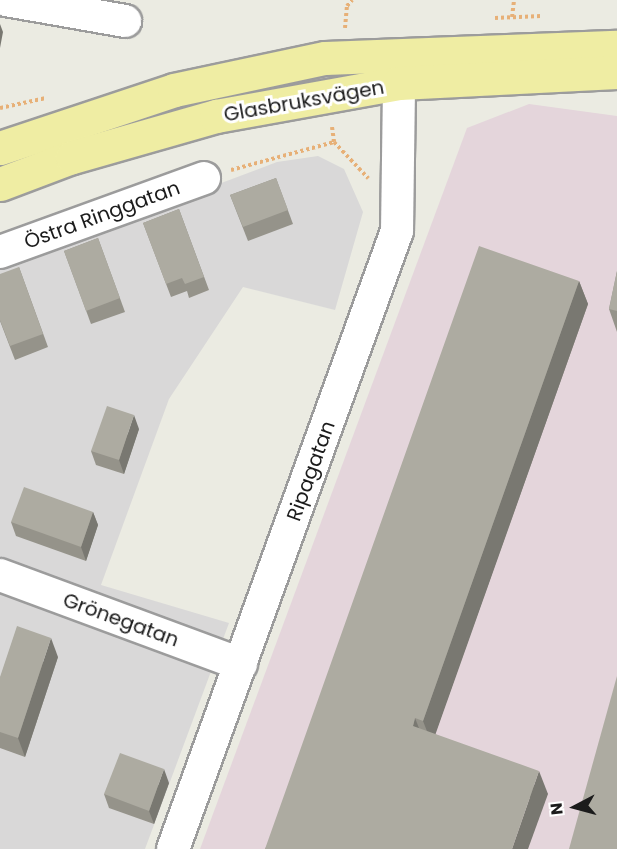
<!DOCTYPE html>
<meta charset="utf-8">
<style>
body{margin:0}
#map{position:relative;width:617px;height:849px;overflow:hidden;background:#ebebe2;font-family:Poppins,sans-serif}
div>[style]{position:absolute}
.residential>*{inset:0;background:#d9d8d8}
.industrial>*{inset:0;background:#e4d5db}
.path>*{height:4px;margin-top:-2px;transform-origin:0;background:repeating-linear-gradient(90deg,#e7b077 0 3px,transparent 0 6px)}
.roads{filter:drop-shadow(2px 0 #9c9c9c) drop-shadow(-2px 0 #9c9c9c) drop-shadow(0 2px #9c9c9c) drop-shadow(0 -2px #9c9c9c)}
.minor>*{height:32px;margin:-16px;padding:0 16px;transform-origin:16px;border-radius:16px;background:#fff}
.major>*{height:33px;margin:-16.5px;padding:0 16.5px;transform-origin:16.5px;border-radius:16.5px;background:#efeda3}
.wall>*{inset:0;background:#95938a}
.shaded-wall>*{inset:0;background:#797871}
.building>*{inset:0;background:#adaba1}
span{translate:-50% -50%;white-space:nowrap;text-align:center;line-height:1.15;-webkit-text-stroke:6px #fff;paint-order:stroke}
.street-label{font-size:20px;color:#1b1b1b}
.north{position:absolute;left:545px;top:777px;width:60px;height:60px;-webkit-text-stroke:4px #fff;paint-order:stroke;rotate:264deg;font-size:16px;font-weight:700;line-height:24px;text-align:center;color:#1b1b1b}
.north::after{content:'';display:block;margin:auto;width:21px;height:27px;background:#1b1b1b;clip-path:polygon(50% 0,100% 100%,50% 72%,0 100%)}
</style>
<div id="map">
<div class="residential">
<i style="clip-path:polygon(318px 156px,344px 169px,363px 212px,335px 310px,243px 287px,169px 399px,101px 585px,229px 623px,145px 849px,0 849px,0 266px,277px 162px)"></i>
</div>
<div class="industrial">
<i style="clip-path:polygon(529px 104px,617px 116px,617px 849px,200px 849px,467px 128px)"></i>
</div>
<div class="path">
<i style="left:512px;top:17px;width:17px;rotate:-83deg"></i>
<i style="left:495px;top:18px;width:46px;rotate:-2.5deg"></i>
<i style="left:345px;top:28px;width:22px;rotate:-85deg"></i>
<i style="left:347px;top:6px;width:8px;rotate:-50deg"></i>
<i style="left:0;top:108px;width:47px;rotate:-12.3deg"></i>
<i style="left:332px;top:127px;width:15px;rotate:82deg"></i>
<i style="left:334px;top:142px;width:50px;rotate:46.6deg"></i>
<i style="left:231px;top:170px;width:107px;rotate:-15.2deg"></i>
</div>
<div class="roads">
<div class="minor">
<i style="left:6px;top:0;width:121px;rotate:10deg"></i>
<i style="left:0;top:252px;width:217px;rotate:-19.9deg"></i>
<i style="left:0;top:575px;width:257px;rotate:20.3deg"></i>
<i style="left:173px;top:849px;width:657px;rotate:-70.08deg"></i>
<i style="left:397px;top:231px;width:148px;rotate:-89.2deg"></i>
</div>
<div class="major">
<i style="left:0;top:148px;width:183px;rotate:-18.4deg"></i>
<i style="left:174px;top:90px;width:154px;rotate:-12deg"></i>
<i style="left:325px;top:58px;width:292px;rotate:-2.2deg"></i>
<i style="left:0;top:184px;width:77px;rotate:-20.6deg"></i>
<i style="left:72px;top:157px;width:150px;rotate:-15.9deg"></i>
<i style="left:216px;top:116px;width:186px;rotate:-10.2deg"></i>
<i style="left:399px;top:83px;width:218px;rotate:-2.9deg"></i>
</div>
</div>
<div class="wall">
<i style="clip-path:polygon(276px 178px,293px 224px,248px 241px,230px 195px)"></i>
<i style="clip-path:polygon(179px 209px,209px 290px,189px 298px,187px 291px,171px 297px,143px 223px)"></i>
<i style="clip-path:polygon(98px 238px,125px 312px,91px 324px,64px 251px)"></i>
<i style="clip-path:polygon(19px 267px,48px 347px,15px 360px,0 321px)"></i>
<i style="clip-path:polygon(617px 271px,617px 332px,609px 309px)"></i>
<i style="clip-path:polygon(579px 281px,588px 304px,435px 734px,548px 794px,265px 849px)"></i>
<i style="clip-path:polygon(139px 429px,124px 474px,96px 465px,91px 451px)"></i>
<i style="clip-path:polygon(93px 512px,98px 525px,86px 561px,16px 536px,11px 522px)"></i>
<i style="clip-path:polygon(58px 657px,25px 757px,0 748px,0 677px)"></i>
<i style="clip-path:polygon(169px 783px,154px 824px,109px 808px,104px 794px)"></i>
</div>
<div class="shaded-wall">
<i style="clip-path:polygon(0 24px,3px 32px,0 48px)"></i>
<i style="clip-path:polygon(579px 281px,588px 304px,432px 744px,423px 721px)"></i>
<i style="clip-path:polygon(134px 415px,139px 429px,124px 474px,119px 460px)"></i>
<i style="clip-path:polygon(93px 512px,98px 525px,86px 561px,81px 547px)"></i>
<i style="clip-path:polygon(51px 638px,58px 657px,25px 757px,18px 738px)"></i>
<i style="clip-path:polygon(415px 718px,424px 741px,413px 726px)"></i>
<i style="clip-path:polygon(164px 769px,169px 783px,154px 824px,149px 811px)"></i>
<i style="clip-path:polygon(539px 771px,548px 794px,528px 849px,512px 849px)"></i>
</div>
<div class="building">
<i style="clip-path:polygon(276px 178px,288px 210px,243px 227px,230px 195px)"></i>
<i style="clip-path:polygon(179px 209px,204px 277px,185px 284px,182px 278px,166px 284px,143px 223px)"></i>
<i style="clip-path:polygon(98px 238px,120px 298px,86px 311px,64px 251px)"></i>
<i style="clip-path:polygon(479px 246px,579px 281px,423px 721px,415px 718px,413px 726px,539px 771px,512px 849px,265px 849px)"></i>
<i style="clip-path:polygon(19px 267px,43px 334px,10px 346px,0 320px,0 274px)"></i>
<i style="clip-path:polygon(617px 271px,617px 311px,609px 309px)"></i>
<i style="clip-path:polygon(107px 406px,134px 415px,119px 460px,91px 451px)"></i>
<i style="clip-path:polygon(24px 487px,93px 512px,81px 547px,11px 522px)"></i>
<i style="clip-path:polygon(17px 626px,51px 638px,18px 738px,0 732px,0 677px)"></i>
<i style="clip-path:polygon(617px 676px,617px 849px,569px 849px)"></i>
<i style="clip-path:polygon(120px 753px,164px 769px,149px 811px,104px 794px)"></i>
</div>
<div class="street-label">
<span style="left:304px;top:101px;rotate:-10deg">Glasbruksvägen</span>
<span style="left:102px;top:215px;rotate:-20deg">Östra Ringgatan</span>
<span style="left:311px;top:471px;rotate:-70deg">Ripagatan</span>
<span style="left:121px;top:620px;rotate:20deg">Grönegatan</span>
</div>
<div class="north">N</div>
</div>
